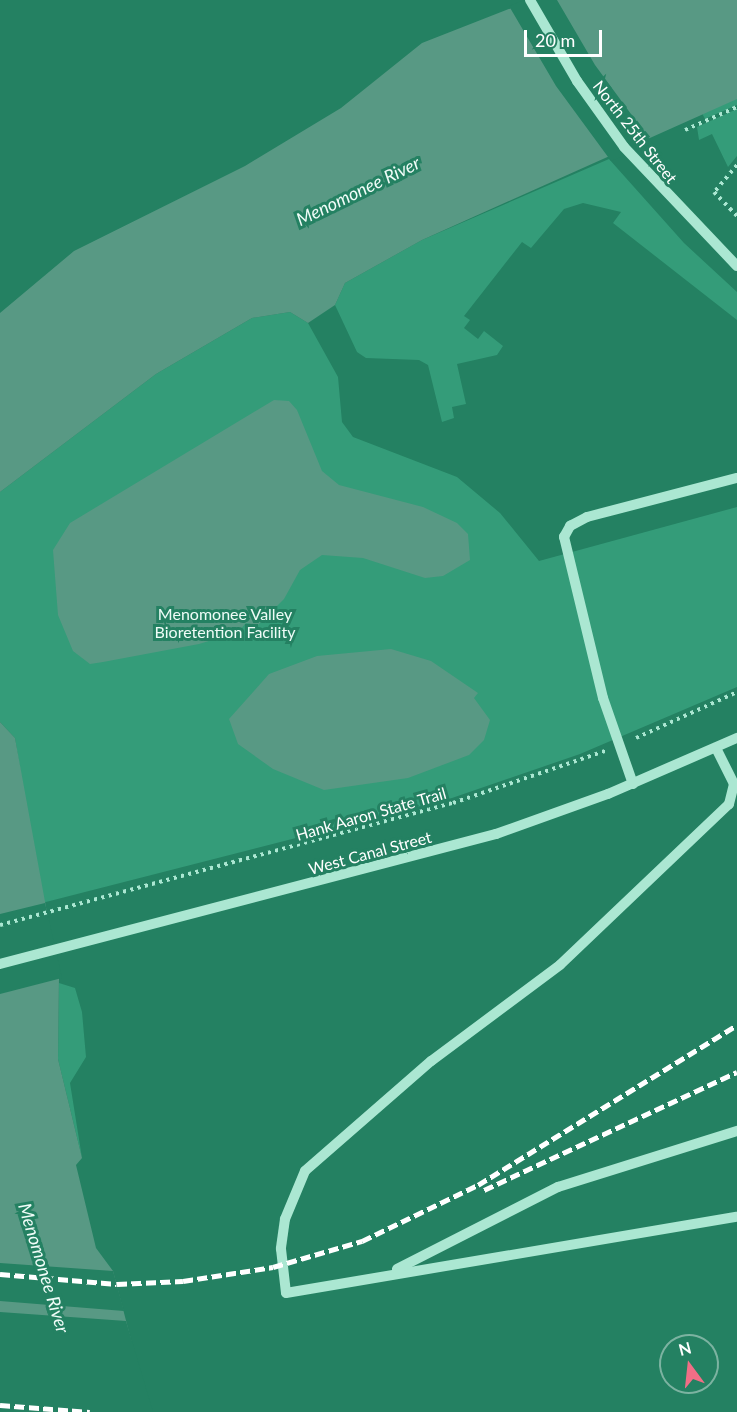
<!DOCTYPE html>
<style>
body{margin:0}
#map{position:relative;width:737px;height:1412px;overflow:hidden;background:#248162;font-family:Lato,sans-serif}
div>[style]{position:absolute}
.green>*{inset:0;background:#349c79}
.water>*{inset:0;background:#589984}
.pier>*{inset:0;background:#248162}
.path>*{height:4px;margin-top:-2px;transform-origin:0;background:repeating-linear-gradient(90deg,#abe7d2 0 3px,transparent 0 7.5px)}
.minor>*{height:10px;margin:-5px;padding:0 5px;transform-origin:5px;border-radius:5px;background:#abe7d2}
.rail>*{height:4.5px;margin-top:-2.25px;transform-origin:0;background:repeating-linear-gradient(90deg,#fff 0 10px,transparent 0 14.5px)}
span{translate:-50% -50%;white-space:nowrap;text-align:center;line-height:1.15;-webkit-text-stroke:6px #248162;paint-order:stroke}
.street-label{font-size:16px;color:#fff}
.park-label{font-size:16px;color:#eefcf7}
.water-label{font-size:18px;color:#f0fcf8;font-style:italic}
.north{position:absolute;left:659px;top:1334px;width:60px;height:60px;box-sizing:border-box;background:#248162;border:2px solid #7cb3a1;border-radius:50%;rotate:345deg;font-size:16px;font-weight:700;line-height:24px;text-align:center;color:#fff}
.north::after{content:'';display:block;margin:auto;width:21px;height:27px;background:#f16e86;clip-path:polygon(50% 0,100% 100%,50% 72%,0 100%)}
.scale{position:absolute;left:524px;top:30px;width:78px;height:27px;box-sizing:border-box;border:3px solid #fff;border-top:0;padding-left:8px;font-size:18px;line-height:21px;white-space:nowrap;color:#fff;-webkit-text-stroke:4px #248162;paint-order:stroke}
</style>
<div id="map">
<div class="green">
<i style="clip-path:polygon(737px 86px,737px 105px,705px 119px,700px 109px)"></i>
<i style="clip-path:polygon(737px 109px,737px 156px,728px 167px,712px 134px,699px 140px,697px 127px)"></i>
<i style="clip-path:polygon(609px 159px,684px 243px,737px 292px,737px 320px,613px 223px,621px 212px,583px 203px,564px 209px,531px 248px,522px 242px,464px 316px,470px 320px,464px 328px,478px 339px,484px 331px,503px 346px,497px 355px,457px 364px,466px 404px,452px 407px,454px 418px,442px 422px,428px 365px,419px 360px,366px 358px,357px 352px,335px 305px,345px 283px,422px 240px)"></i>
<i style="clip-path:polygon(290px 312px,308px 323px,338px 377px,342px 422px,353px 437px,457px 477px,500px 513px,539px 561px,737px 507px,737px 687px,580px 754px,452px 798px,42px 903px,15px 738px,0 722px,0 492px,156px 374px,252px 318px)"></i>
<i style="clip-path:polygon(59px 983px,75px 988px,82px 1012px,86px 1057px,70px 1083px,82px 1158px,58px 1059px)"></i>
</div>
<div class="water">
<i style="clip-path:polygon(532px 0,737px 0,737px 99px,422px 240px,345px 283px,335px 305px,308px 323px,290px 312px,252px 318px,156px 374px,0 492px,0 313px,74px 251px,245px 166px,341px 108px,422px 43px)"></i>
<i style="clip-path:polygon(274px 400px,289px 401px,297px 410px,322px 471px,339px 485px,423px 507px,457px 523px,468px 534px,470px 560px,443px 576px,425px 578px,363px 558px,322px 555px,300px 570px,284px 599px,258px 625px,246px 623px,238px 632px,199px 644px,103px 662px,90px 664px,73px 651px,58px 615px,53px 550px,70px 523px)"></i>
<i style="clip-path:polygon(391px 649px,431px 661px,478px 693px,474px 698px,490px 720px,484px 740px,469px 755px,408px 778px,324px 790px,273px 769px,238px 744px,229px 719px,269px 674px,317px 656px)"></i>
<i style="clip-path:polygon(0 722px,15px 738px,59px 978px,58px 1059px,82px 1158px,76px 1165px,96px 1248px,113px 1271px,150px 1412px,0 1412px)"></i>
</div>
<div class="pier">
<i style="clip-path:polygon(524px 0,557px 0,595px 65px,653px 144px,611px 161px,556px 86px,509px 6px)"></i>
<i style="clip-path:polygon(45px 903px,62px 978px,0 994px,0 914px)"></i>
<i style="clip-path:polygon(0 1263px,113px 1271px,124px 1311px,0 1301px)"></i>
<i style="clip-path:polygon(0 1312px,126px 1321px,153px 1412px,0 1412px)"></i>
</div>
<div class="path">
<i style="left:685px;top:130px;width:57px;rotate:-23.9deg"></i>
<i style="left:737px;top:165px;width:35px;rotate:130deg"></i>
<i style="left:714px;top:192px;width:33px;rotate:46deg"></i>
<i style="left:636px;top:738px;width:111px;rotate:-24.5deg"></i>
<i style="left:0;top:925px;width:469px;rotate:-15.1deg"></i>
<i style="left:453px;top:803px;width:161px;rotate:-18.9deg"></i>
</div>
<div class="minor">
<i style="left:530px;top:0;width:94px;rotate:59.9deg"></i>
<i style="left:577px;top:81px;width:81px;rotate:54.5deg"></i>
<i style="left:624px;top:147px;width:164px;rotate:46.5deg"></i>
<i style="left:716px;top:748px;width:40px;rotate:63.4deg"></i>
<i style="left:734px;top:784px;width:21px;rotate:104deg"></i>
<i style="left:729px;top:804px;width:233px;rotate:136.4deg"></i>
<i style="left:560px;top:965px;width:161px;rotate:143.3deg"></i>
<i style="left:431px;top:1061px;width:167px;rotate:138.9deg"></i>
<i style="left:305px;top:1171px;width:52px;rotate:112.6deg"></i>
<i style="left:285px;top:1219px;width:30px;rotate:98deg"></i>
<i style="left:281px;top:1249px;width:44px;rotate:83.5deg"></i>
<i style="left:286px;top:1293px;width:457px;rotate:-9.6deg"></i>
<i style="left:633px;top:784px;width:91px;rotate:-109.2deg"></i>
<i style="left:603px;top:698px;width:166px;rotate:-103.6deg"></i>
<i style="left:564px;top:537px;width:13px;rotate:-61deg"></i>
<i style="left:570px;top:526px;width:19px;rotate:-28deg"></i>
<i style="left:587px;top:517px;width:155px;rotate:-14.6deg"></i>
<i style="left:0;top:964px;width:513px;rotate:-14.69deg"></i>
<i style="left:496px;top:834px;width:119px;rotate:-19.7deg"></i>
<i style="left:608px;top:794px;width:141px;rotate:-23.5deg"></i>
<i style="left:397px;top:1269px;width:181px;rotate:-27deg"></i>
<i style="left:558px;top:1187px;width:188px;rotate:-17.4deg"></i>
</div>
<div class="rail">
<i style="left:484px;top:1190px;width:279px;rotate:-25deg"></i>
<i style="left:0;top:1274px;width:117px;rotate:4.9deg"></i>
<i style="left:117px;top:1284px;width:66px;rotate:-2.6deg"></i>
<i style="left:183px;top:1281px;width:91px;rotate:-8.8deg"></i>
<i style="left:273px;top:1267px;width:93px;rotate:-16.3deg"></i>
<i style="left:362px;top:1241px;width:129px;rotate:-25.8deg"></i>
<i style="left:478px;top:1185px;width:304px;rotate:-31.7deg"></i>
<i style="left:0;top:1405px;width:90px;rotate:4.4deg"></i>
</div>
<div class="street-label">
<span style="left:635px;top:132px;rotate:52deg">North 25th Street</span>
<span style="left:371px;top:814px;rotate:-16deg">Hank Aaron State Trail</span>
<span style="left:370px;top:853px;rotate:-15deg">West Canal Street</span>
</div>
<div class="park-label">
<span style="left:225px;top:623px">Menomonee Valley<br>Bioretention Facility</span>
</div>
<div class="water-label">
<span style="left:358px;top:191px;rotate:-26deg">Menomonee River</span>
<span style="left:44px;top:1268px;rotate:73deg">Menomonee River</span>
</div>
<div class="north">N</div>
<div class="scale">20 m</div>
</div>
